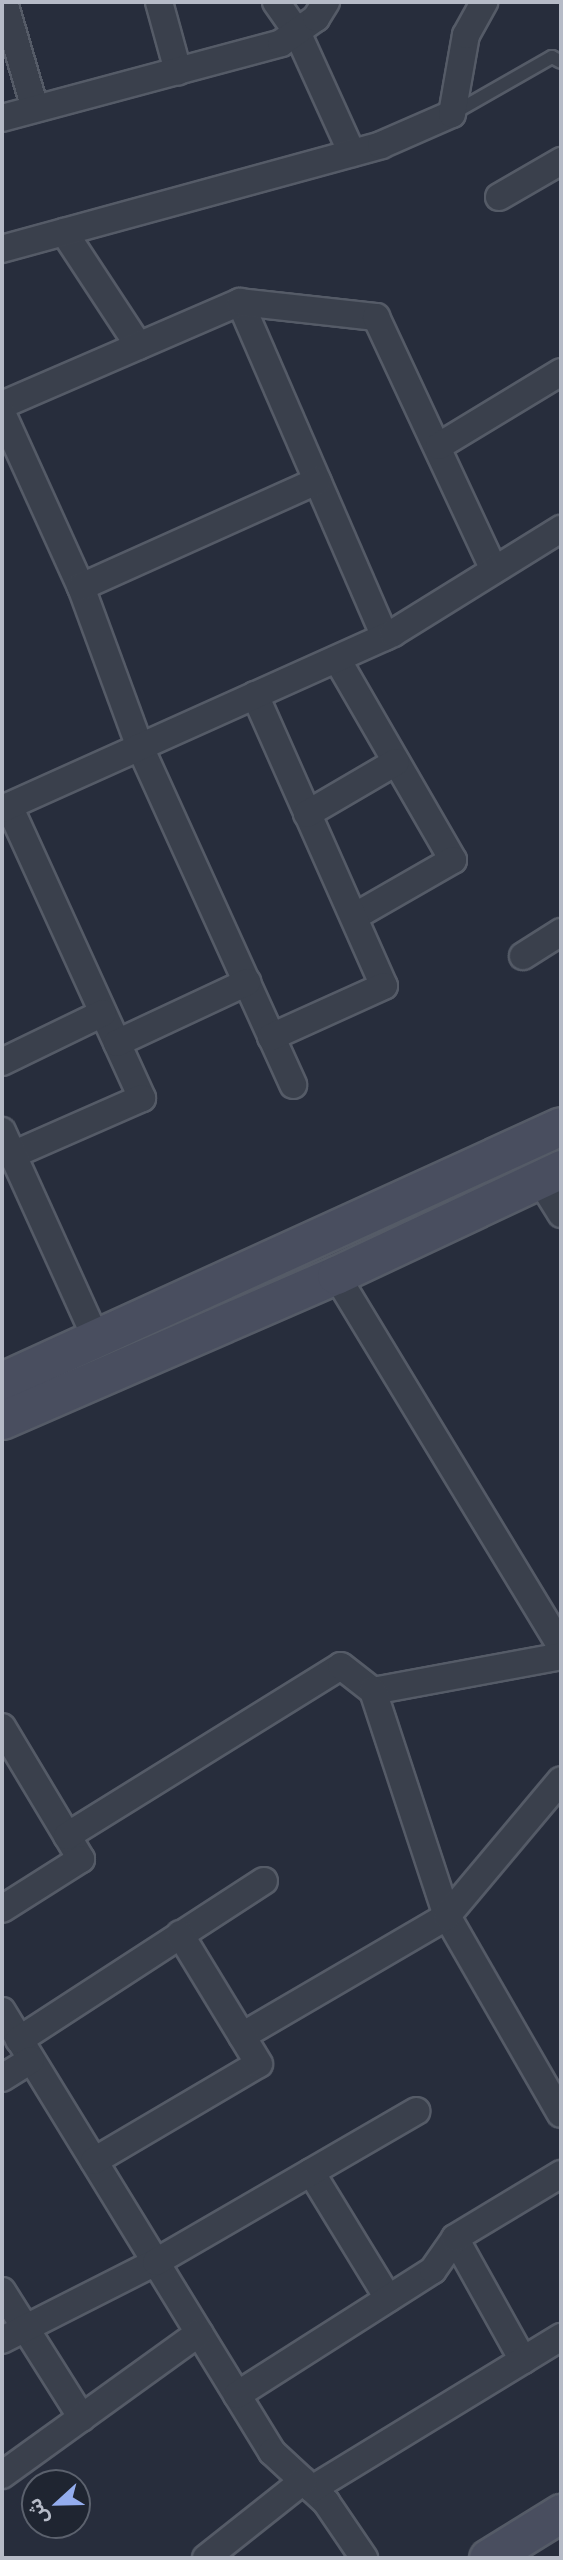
<!DOCTYPE html>
<meta charset="utf-8">
<style>
body{margin:0}
#map{position:relative;width:563px;height:2560px;overflow:hidden;background:#272d3c;font-family:Signika,"Noto Sans Arabic",sans-serif}
div>[style]{position:absolute}
.roads{filter:drop-shadow(2px 0 #555b67) drop-shadow(-2px 0 #555b67) drop-shadow(0 2px #555b67) drop-shadow(0 -2px #555b67)}
.lane>*{height:12px;margin:-6px;padding:0 6px;transform-origin:6px;border-radius:6px;background:#3a404c}
.street>*{height:26px;margin:-13px;padding:0 13px;transform-origin:13px;border-radius:13px;background:#3a404c}
.secondary>*{height:37px;margin:-18.5px;padding:0 18.5px;transform-origin:18.5px;border-radius:18.5px;background:#494e5f}
span{translate:-50% -50%;white-space:nowrap;text-align:center;line-height:1.15;-webkit-text-stroke:7px #1f2531;paint-order:stroke}
.frame{position:absolute;inset:0;border:4px solid #b6bbc7;pointer-events:none}
.north{position:absolute;left:21px;top:2469px;width:70px;height:70px;box-sizing:border-box;background:#1f2531;border:2px solid #5b616d;border-radius:50%;rotate:248deg;font-size:19px;font-weight:700;line-height:28px;text-align:center;color:#b6bbc7}
.north::after{content:'';display:block;margin:auto;width:24px;height:32px;background:#94adee;clip-path:polygon(50% 0,100% 100%,50% 72%,0 100%)}
</style>
<div id="map">
<div class="roads">
<div class="lane">
<i style="left:452px;top:114px;width:115px;rotate:-29.7deg"></i>
<i style="left:552px;top:57px;width:10px;rotate:29deg"></i>
</div>
<div class="street">
<i style="left:4px;top:2px;width:111px;rotate:73.8deg"></i>
<i style="left:159px;top:2px;width:72px;rotate:74.6deg"></i>
<i style="left:276px;top:2px;width:37px;rotate:55deg"></i>
<i style="left:297px;top:32px;width:133px;rotate:65.6deg"></i>
<i style="left:2px;top:118px;width:289px;rotate:-15deg"></i>
<i style="left:281px;top:43px;width:43px;rotate:-35.5deg"></i>
<i style="left:316px;top:18px;width:19px;rotate:-58deg"></i>
<i style="left:499px;top:197px;width:72px;rotate:-30.1deg"></i>
<i style="left:64px;top:232px;width:136px;rotate:56.7deg"></i>
<i style="left:2px;top:249px;width:393px;rotate:-15.3deg"></i>
<i style="left:381px;top:145px;width:77px;rotate:-23.6deg"></i>
<i style="left:452px;top:114px;width:80px;rotate:-80deg"></i>
<i style="left:466px;top:35px;width:38px;rotate:-61deg"></i>
<i style="left:240px;top:302px;width:365px;rotate:66.6deg"></i>
<i style="left:2px;top:405px;width:259px;rotate:-23.4deg"></i>
<i style="left:240px;top:302px;width:137px;rotate:6.3deg"></i>
<i style="left:376px;top:317px;width:279px;rotate:65deg"></i>
<i style="left:2px;top:413px;width:191px;rotate:65.6deg"></i>
<i style="left:81px;top:587px;width:171px;rotate:69.8deg"></i>
<i style="left:140px;top:747px;width:371px;rotate:65.6deg"></i>
<i style="left:439px;top:446px;width:143px;rotate:-31.2deg"></i>
<i style="left:81px;top:587px;width:259px;rotate:-24.2deg"></i>
<i style="left:337px;top:659px;width:232px;rotate:60deg"></i>
<i style="left:453px;top:860px;width:114px;rotate:150.1deg"></i>
<i style="left:255px;top:695px;width:318px;rotate:66.1deg"></i>
<i style="left:384px;top:986px;width:124px;rotate:155.7deg"></i>
<i style="left:9px;top:806px;width:321px;rotate:65.5deg"></i>
<i style="left:142px;top:1098px;width:142px;rotate:156.3deg"></i>
<i style="left:2px;top:809px;width:429px;rotate:-24.2deg"></i>
<i style="left:393px;top:633px;width:198px;rotate:-31.8deg"></i>
<i style="left:307px;top:814px;width:103px;rotate:-30.3deg"></i>
<i style="left:523px;top:956px;width:45px;rotate:-32.3deg"></i>
<i style="left:117px;top:1043px;width:144px;rotate:-25.1deg"></i>
<i style="left:2px;top:1062px;width:112px;rotate:-25.9deg"></i>
<i style="left:2px;top:1131px;width:227px;rotate:65.6deg"></i>
<i style="left:540px;top:1180px;width:40px;rotate:58deg"></i>
<i style="left:336px;top:1275px;width:435px;rotate:58.8deg"></i>
<i style="left:373px;top:1691px;width:191px;rotate:-10.5deg"></i>
<i style="left:2px;top:1727px;width:154px;rotate:59.1deg"></i>
<i style="left:81px;top:1859px;width:93px;rotate:147.7deg"></i>
<i style="left:67px;top:1836px;width:322px;rotate:-31.8deg"></i>
<i style="left:341px;top:1666px;width:41px;rotate:38deg"></i>
<i style="left:373px;top:1691px;width:237px;rotate:71.8deg"></i>
<i style="left:447px;top:1916px;width:228px;rotate:60.1deg"></i>
<i style="left:2px;top:2011px;width:517px;rotate:58.52deg"></i>
<i style="left:272px;top:2452px;width:74px;rotate:42.8deg"></i>
<i style="left:326px;top:2502px;width:68px;rotate:55.8deg"></i>
<i style="left:242px;top:2036px;width:238px;rotate:-30.3deg"></i>
<i style="left:447px;top:1916px;width:177px;rotate:-50deg"></i>
<i style="left:19px;top:2040px;width:292px;rotate:-33deg"></i>
<i style="left:2px;top:2078px;width:34px;rotate:-32deg"></i>
<i style="left:94px;top:2161px;width:191px;rotate:-30.5deg"></i>
<i style="left:259px;top:2064px;width:152px;rotate:-121.3deg"></i>
<i style="left:311px;top:2172px;width:148px;rotate:58.6deg"></i>
<i style="left:455px;top:2238px;width:140px;rotate:60.9deg"></i>
<i style="left:2px;top:2291px;width:150px;rotate:57.8deg"></i>
<i style="left:2px;top:2340px;width:173px;rotate:-26.9deg"></i>
<i style="left:156px;top:2262px;width:301px;rotate:-30.1deg"></i>
<i style="left:237px;top:2395px;width:232px;rotate:-32.5deg"></i>
<i style="left:433px;top:2270px;width:39px;rotate:-55deg"></i>
<i style="left:455px;top:2238px;width:124px;rotate:-31.1deg"></i>
<i style="left:2px;top:2475px;width:243px;rotate:-35.8deg"></i>
<i style="left:312px;top:2489px;width:292px;rotate:-31.4deg"></i>
<i style="left:206px;top:2558px;width:124px;rotate:-38.4deg"></i>
</div>
<div class="secondary">
<i style="left:2px;top:1381px;width:614px;rotate:-24.52deg"></i>
<i style="left:2px;top:1420px;width:364px;rotate:-23.5deg"></i>
<i style="left:336px;top:1275px;width:249px;rotate:-25.2deg"></i>
<i style="left:488px;top:2558px;width:86px;rotate:-31.7deg"></i>
</div>
</div>
<div class="frame"></div>
<div class="north">ش</div>
</div>
